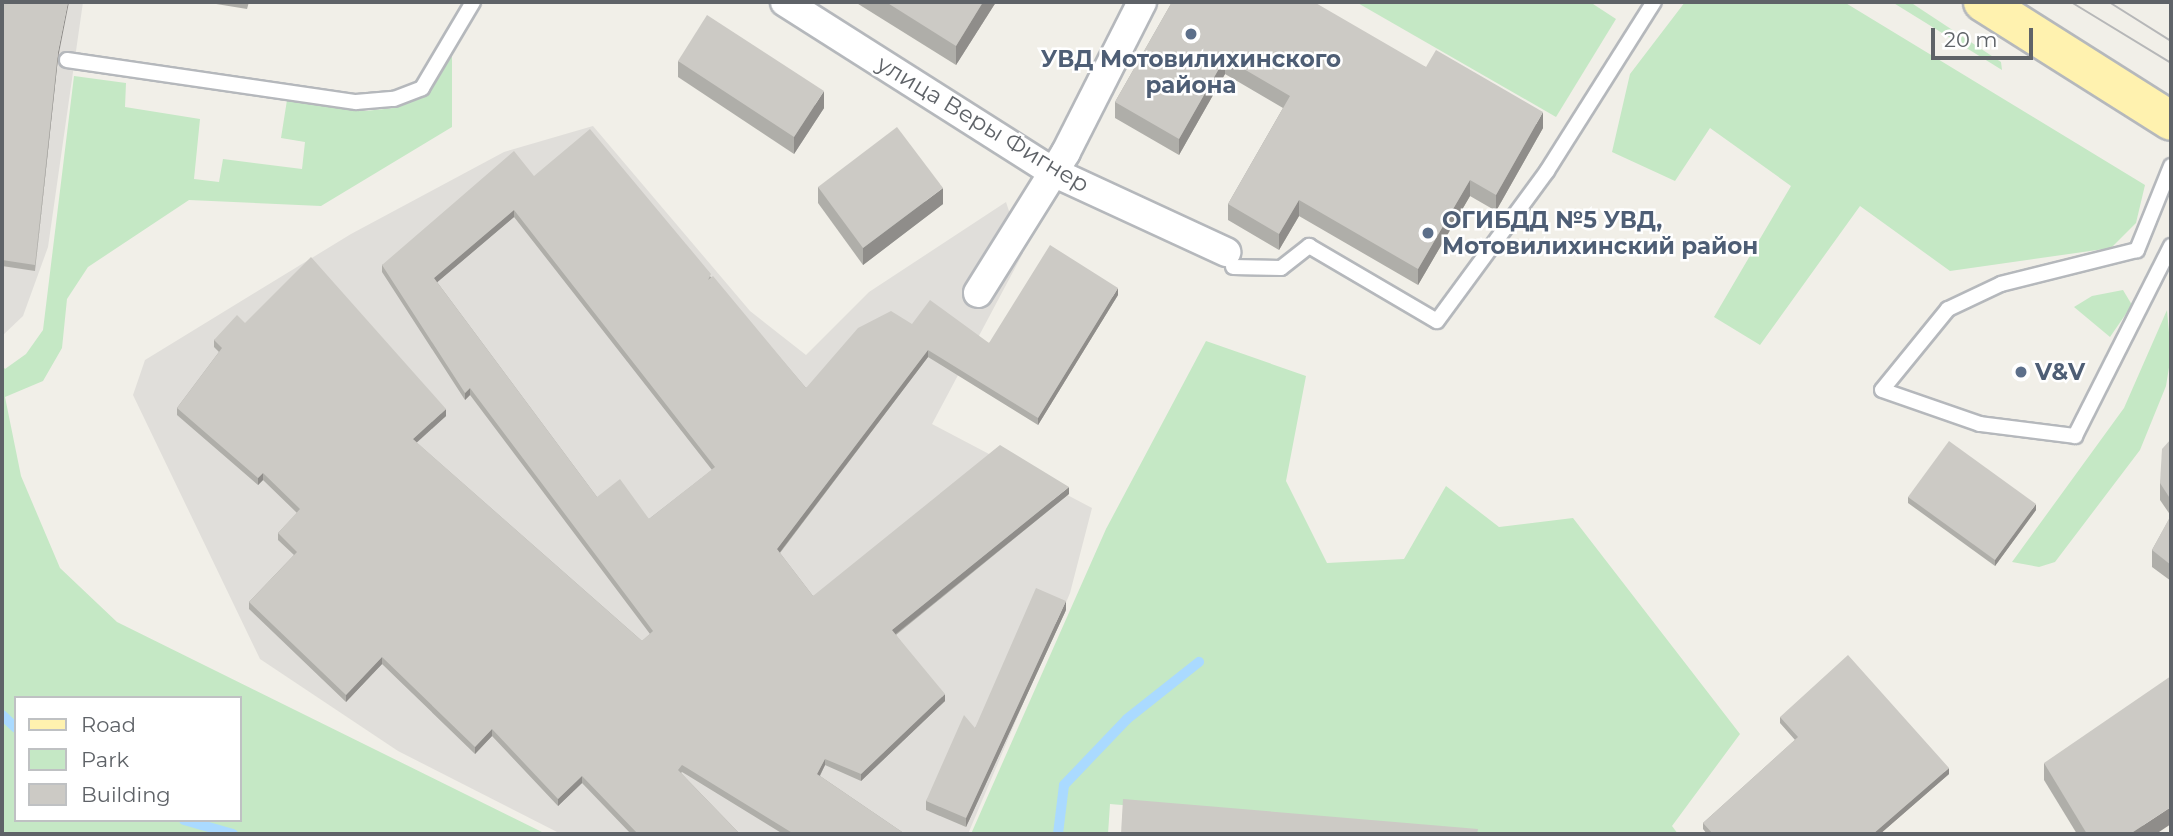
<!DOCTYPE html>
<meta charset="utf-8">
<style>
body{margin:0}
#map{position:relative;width:2173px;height:836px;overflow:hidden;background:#f1efe8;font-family:Montserrat,sans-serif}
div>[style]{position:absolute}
.industrial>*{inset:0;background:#e0deda}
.green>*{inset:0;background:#c5e8c5}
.stream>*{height:10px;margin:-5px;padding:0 5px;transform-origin:5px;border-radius:5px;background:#aadaff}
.roads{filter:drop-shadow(2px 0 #b5b8bc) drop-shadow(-2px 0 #b5b8bc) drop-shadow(0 2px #b5b8bc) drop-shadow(0 -2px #b5b8bc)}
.service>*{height:14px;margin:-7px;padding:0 7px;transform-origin:7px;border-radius:7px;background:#fff}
.minor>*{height:28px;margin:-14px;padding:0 14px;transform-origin:14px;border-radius:14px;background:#fff}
.primary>*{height:38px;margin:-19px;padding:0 19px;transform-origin:19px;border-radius:19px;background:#fff2af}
.tram>*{height:2px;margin:-1px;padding:0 1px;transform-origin:1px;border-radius:1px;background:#b6b7b8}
.wall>*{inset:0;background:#afaea9}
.shaded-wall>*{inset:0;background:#8f8d8a}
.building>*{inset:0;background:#cccac5}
.dots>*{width:19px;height:19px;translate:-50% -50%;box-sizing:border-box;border:4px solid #fff;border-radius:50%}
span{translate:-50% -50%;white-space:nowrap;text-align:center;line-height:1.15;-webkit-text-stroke:5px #fff;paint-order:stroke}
.service-label{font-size:23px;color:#4e5e75;font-weight:700}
.left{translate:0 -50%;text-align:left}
.street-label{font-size:23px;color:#5f6368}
.frame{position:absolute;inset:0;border:4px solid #5f6368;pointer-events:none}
.legend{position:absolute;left:14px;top:696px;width:228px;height:126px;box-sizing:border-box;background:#fff;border:2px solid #bfc1c3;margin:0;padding:9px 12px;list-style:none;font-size:21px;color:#5f6368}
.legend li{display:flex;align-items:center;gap:14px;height:35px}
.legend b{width:35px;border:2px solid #bfc1c3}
.scale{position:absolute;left:1931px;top:28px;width:102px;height:32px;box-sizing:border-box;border:4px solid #5f6368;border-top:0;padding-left:9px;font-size:21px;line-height:24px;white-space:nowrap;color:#5f6368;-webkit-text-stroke:5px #fff;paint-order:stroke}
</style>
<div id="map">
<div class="industrial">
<i style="clip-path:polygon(2px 2px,83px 2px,48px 247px,23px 316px,2px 336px)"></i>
<i style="clip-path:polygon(593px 126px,750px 311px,806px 355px,869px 292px,1006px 202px,1023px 253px,932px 424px,1092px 508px,1070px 593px,968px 834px,561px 834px,398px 751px,260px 659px,133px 395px,145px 360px,351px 234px,504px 152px)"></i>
</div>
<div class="green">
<i style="clip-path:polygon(1356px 2px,1590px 2px,1616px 19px,1556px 117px)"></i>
<i style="clip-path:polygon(1685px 2px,1844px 2px,2145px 185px,2136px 223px,2111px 248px,1950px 271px,1860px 206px,1760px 345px,1714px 317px,1791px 186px,1710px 128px,1675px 181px,1612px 152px,1630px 74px)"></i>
<i style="clip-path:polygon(1892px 2px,1910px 2px,2001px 62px,2002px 70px)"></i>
<i style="clip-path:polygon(evenodd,452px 50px,452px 127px,321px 206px,189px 200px,88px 267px,67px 299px,62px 348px,43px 381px,5px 397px,21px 476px,60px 568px,117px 622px,546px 834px,2px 834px,2px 365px,5px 369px,26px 354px,43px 330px,74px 76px,126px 83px,125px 107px,200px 119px,194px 179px,219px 182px,223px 159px,302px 169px,305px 142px,281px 138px,287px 100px,365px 111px,394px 108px,424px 97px,452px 50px,16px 698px,240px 698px,240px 820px,16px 820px,16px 698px)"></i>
<i style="clip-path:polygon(2123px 290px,2132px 305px,2110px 337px,2074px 307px,2092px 296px)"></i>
<i style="clip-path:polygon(2167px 310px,2171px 355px,2166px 386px,2140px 450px,2055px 562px,2039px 567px,2012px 562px,2124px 408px)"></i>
<i style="clip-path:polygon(1206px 341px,1306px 376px,1286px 481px,1327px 563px,1404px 559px,1446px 486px,1499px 527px,1573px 518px,1740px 734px,1672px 826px,1678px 834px,1467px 834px,1110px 804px,1108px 834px,971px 834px,1106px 529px)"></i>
</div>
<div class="stream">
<i style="left:2px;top:715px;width:19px;rotate:43deg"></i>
<i style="left:184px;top:820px;width:51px;rotate:15.9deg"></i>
<i style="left:1058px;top:834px;width:49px;rotate:-83deg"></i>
<i style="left:1064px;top:785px;width:91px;rotate:-46.3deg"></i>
<i style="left:1127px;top:719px;width:92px;rotate:-38.4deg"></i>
</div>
<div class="roads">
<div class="service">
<i style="left:67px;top:60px;width:292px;rotate:8.3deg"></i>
<i style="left:356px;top:102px;width:38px;rotate:-5deg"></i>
<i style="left:394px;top:99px;width:30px;rotate:-21deg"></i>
<i style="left:422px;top:88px;width:100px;rotate:-59.3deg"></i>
<i style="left:2171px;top:166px;width:91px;rotate:112deg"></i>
<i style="left:2137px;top:250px;width:140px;rotate:166deg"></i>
<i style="left:2001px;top:284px;width:59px;rotate:154.7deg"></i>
<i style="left:1948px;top:309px;width:104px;rotate:129.2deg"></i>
<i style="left:1882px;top:390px;width:104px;rotate:19.1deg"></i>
<i style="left:1980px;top:424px;width:96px;rotate:7.2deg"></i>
<i style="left:2075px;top:436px;width:213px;rotate:-63.2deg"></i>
<i style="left:1233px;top:267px;width:48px;rotate:1.2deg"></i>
<i style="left:1281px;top:268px;width:36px;rotate:-38deg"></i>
<i style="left:1309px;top:246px;width:148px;rotate:30.4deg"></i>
<i style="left:1437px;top:321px;width:186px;rotate:-53.7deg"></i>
<i style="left:1547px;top:171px;width:200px;rotate:-57.7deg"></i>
</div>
<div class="minor">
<i style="left:785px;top:2px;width:317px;rotate:32.4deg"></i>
<i style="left:1053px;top:172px;width:191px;rotate:24.8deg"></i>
<i style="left:978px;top:293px;width:166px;rotate:-58deg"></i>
<i style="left:1066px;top:152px;width:168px;rotate:-63.1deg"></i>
</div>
<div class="primary">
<i style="left:1983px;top:2px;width:222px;rotate:32.3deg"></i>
</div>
</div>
<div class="tram">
<i style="left:2071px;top:2px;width:117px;rotate:31.4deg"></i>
<i style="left:2109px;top:2px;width:73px;rotate:32.2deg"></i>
</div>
<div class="wall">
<i style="clip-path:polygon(2px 2px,58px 58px,35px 271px,2px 266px)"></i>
<i style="clip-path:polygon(204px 2px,249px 2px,247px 9px)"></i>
<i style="clip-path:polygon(855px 2px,996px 2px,956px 65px)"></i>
<i style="clip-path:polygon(1172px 2px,1426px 67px,1543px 128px,1496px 211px,1470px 196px,1418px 285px,1299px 216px,1279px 250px,1228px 220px,1228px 204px,1283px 108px,1225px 74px,1179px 155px,1115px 118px,1115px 102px)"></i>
<i style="clip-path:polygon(678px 61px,824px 108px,794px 154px,678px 77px)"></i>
<i style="clip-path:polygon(evenodd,534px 176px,711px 277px,806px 388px,912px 324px,989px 343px,1118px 295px,1038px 425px,928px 357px,780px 553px,813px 596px,1069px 494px,896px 635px,945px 701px,861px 781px,825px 765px,820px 776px,905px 834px,783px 834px,682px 772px,681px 773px,740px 834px,631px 834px,582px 783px,558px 806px,492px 736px,475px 754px,382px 664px,346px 702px,249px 609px,249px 602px,294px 555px,278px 540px,278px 533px,297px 513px,263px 480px,258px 485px,177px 415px,177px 408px,219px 352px,214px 347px,214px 340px,245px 323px,446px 416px,416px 442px,642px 641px,650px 634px,470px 395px,465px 400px,382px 272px,382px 265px,534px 176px,514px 217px,712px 470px,649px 519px,597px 497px,437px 282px,514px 217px)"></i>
<i style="clip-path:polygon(818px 187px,943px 204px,863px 265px,818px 203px)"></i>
<i style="clip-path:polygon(2171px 439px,2171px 581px,2152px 567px,2152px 550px,2171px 516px,2160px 500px,2160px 483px)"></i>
<i style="clip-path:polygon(1908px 497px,2036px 510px,1995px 566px,1908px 503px)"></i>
<i style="clip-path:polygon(1066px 610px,966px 827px,926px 810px,926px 801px,975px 728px)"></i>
<i style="clip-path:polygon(1780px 717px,1949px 774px,1880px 834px,1707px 834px,1703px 829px,1703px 823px,1795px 740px,1780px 723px)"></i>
<i style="clip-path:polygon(2044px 763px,2156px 834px,2077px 834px,2044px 780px)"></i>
</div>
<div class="shaded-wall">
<i style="clip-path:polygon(68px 2px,69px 2px,58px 58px,35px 271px,58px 52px)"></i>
<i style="clip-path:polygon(983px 2px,996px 2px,956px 65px,956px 46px)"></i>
<i style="clip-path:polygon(1225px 58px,1225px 74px,1179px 155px,1179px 139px)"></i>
<i style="clip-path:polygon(824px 91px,824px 108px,794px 154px,794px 137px)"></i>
<i style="clip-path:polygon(1543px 112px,1543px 128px,1496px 211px,1496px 195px)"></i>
<i style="clip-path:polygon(1470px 180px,1470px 196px,1418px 285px,1418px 269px)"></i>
<i style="clip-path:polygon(943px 188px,943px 204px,863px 265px,863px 248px)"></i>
<i style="clip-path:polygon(1299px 200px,1299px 216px,1279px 250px,1279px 234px)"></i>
<i style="clip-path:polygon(514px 210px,514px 217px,434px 285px,434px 278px)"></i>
<i style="clip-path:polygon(1118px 288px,1118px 295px,1038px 425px,1038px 418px)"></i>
<i style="clip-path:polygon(928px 350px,928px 357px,777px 556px,777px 549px)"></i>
<i style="clip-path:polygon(470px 388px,470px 395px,465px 400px,465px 393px)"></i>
<i style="clip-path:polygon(446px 409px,446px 416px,413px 446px,413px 439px)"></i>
<i style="clip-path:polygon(263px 473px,263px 480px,258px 485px,258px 478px)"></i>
<i style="clip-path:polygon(1069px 487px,1069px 494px,892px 637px,892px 630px)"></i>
<i style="clip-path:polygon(2036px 504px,2036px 510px,1995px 566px,1995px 560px)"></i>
<i style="clip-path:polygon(1066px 601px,1066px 610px,966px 827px,966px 818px)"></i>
<i style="clip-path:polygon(382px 657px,382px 664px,346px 702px,346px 695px)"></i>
<i style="clip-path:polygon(945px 694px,945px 701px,861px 781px,861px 774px)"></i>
<i style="clip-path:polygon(492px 729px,492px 736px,475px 754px,475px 747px)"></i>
<i style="clip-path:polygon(825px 759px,825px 765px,817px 781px,817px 774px)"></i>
<i style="clip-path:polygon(1949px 768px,1949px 774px,1880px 834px,1873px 834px)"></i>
<i style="clip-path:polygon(582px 776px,582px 783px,558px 806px,558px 799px)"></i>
<i style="clip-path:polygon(2171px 807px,2171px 824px,2156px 834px,2130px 834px)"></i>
</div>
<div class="building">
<i style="clip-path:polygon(2px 2px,68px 2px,58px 52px,35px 265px,2px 260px)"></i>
<i style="clip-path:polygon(886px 2px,983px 2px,956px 46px)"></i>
<i style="clip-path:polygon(1172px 2px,1314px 2px,1426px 67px,1436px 50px,1543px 112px,1496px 195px,1470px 180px,1418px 269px,1299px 200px,1279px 234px,1228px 204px,1290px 96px,1225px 58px,1179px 139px,1115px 102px)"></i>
<i style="clip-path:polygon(707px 15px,824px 91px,794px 137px,678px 61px)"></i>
<i style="clip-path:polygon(897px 127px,943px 188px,863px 248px,818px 187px)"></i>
<i style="clip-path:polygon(evenodd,590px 129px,711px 274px,708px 280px,713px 276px,806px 388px,858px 328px,891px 311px,912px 324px,930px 300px,989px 343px,1050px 245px,1118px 288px,1038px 418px,928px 350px,777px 549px,813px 596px,1000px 445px,1069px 487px,892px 630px,945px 694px,861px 774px,825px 759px,817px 774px,905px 834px,794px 834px,682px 765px,678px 770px,740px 834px,638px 834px,582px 776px,558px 799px,492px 729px,475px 747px,382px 657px,346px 695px,249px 602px,297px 552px,278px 533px,300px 509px,263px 473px,258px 478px,177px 408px,222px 348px,214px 340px,237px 315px,245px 323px,311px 257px,446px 409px,413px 439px,642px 641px,653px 631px,470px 388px,465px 393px,382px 265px,514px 151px,534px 176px,590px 129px,514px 210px,715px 467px,649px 519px,620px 479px,597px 497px,434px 278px,514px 210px)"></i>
<i style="clip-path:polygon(2171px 439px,2171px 500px,2160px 483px,2162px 449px)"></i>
<i style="clip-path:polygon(1949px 441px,2036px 504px,1995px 560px,1908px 497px)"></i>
<i style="clip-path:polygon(2171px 515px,2171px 565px,2152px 550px)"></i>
<i style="clip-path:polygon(1036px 588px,1066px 601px,966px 818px,926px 801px,964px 715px,975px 728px)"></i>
<i style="clip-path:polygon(1848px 655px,1949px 768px,1873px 834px,1713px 834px,1703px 823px,1798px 737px,1780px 717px)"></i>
<i style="clip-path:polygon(2171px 676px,2171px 807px,2130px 834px,2087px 834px,2044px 763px)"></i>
<i style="clip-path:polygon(1123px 799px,1478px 829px,1477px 834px,1121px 834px)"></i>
</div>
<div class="dots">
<i style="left:1191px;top:34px;background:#5c6f8a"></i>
<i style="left:1428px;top:233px;background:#5c6f8a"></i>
<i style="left:2021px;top:372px;background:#5c6f8a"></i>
</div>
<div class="service-label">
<span style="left:1191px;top:72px">УВД Мотовилихинского<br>района</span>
<span class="left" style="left:1442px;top:233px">ОГИБДД №5 УВД,<br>Мотовилихинский район</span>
<span class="left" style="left:2035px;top:372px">V&amp;V</span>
</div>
<div class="street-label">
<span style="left:983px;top:124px;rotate:31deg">улица Веры Фигнер</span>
</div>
<div class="frame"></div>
<ul class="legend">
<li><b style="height:9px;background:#fff2af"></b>Road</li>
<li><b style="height:19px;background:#c5e8c5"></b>Park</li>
<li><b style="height:19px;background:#cccac5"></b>Building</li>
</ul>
<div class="scale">20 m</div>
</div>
